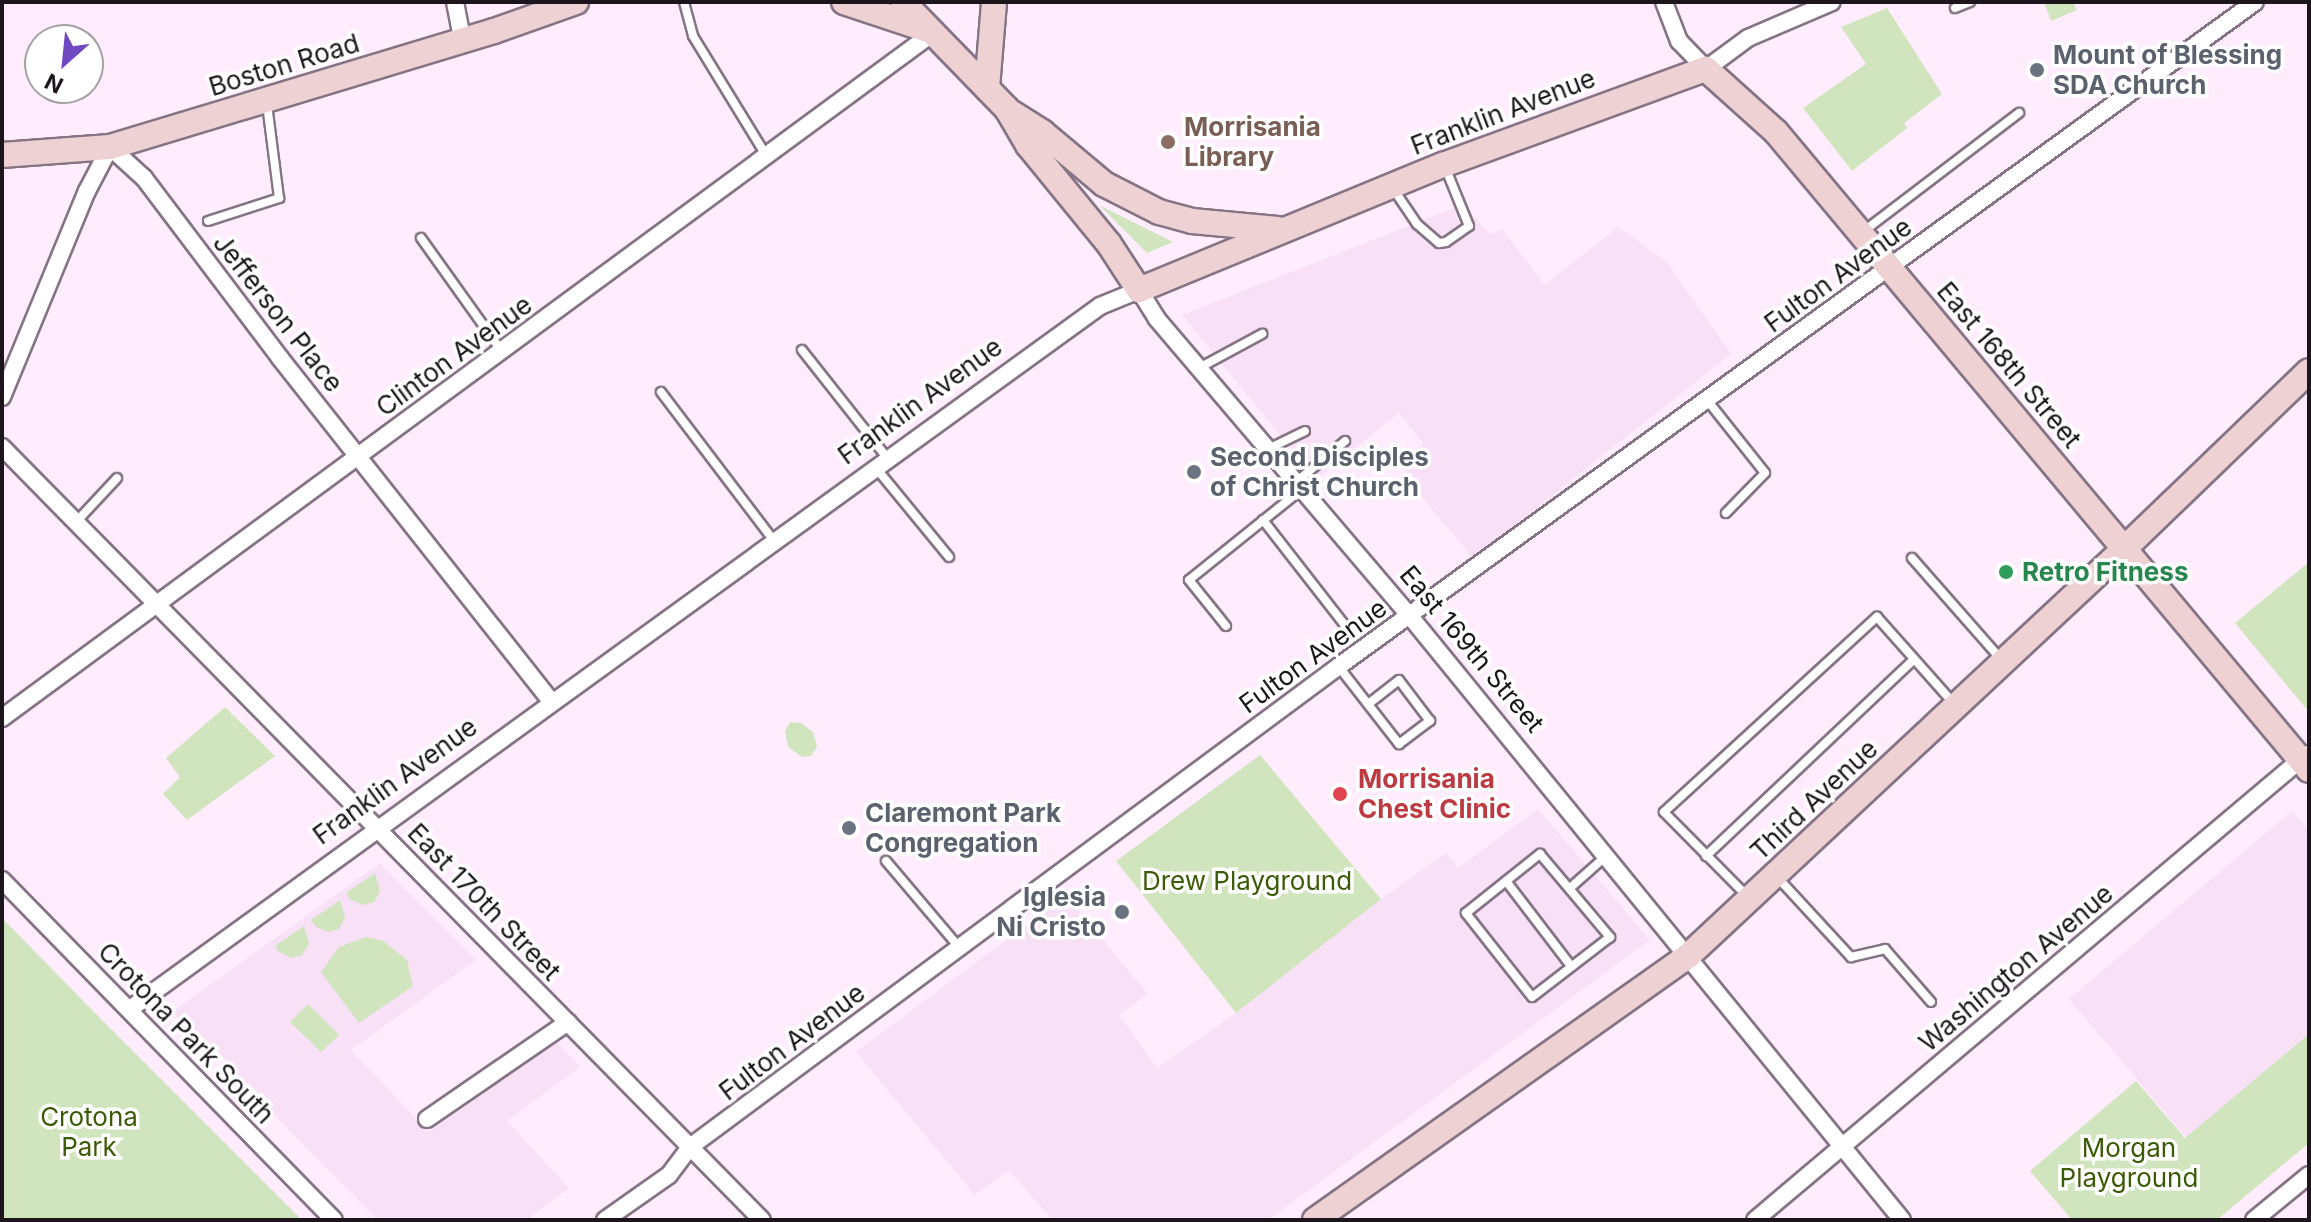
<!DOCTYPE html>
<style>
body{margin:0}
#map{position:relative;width:2311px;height:1222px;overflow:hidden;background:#ffedfe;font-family:Inter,sans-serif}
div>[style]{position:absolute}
.built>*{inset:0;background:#f8e0f7}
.green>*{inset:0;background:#d0e4be}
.roads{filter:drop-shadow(2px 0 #847484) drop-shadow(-2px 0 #847484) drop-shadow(0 2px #847484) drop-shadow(0 -2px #847484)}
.lane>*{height:8px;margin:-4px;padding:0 4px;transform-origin:4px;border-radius:4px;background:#fff}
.street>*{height:16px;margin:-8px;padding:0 8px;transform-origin:8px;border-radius:8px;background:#fff}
.secondary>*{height:24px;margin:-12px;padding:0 12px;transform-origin:12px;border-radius:12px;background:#eed1d3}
.dots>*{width:22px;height:22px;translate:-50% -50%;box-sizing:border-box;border:4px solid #fff;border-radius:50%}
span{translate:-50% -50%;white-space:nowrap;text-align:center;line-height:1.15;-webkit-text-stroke:7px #fff;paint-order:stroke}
.worship-label{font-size:26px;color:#5b616d;font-weight:700}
.left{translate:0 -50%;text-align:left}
.right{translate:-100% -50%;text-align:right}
.street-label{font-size:26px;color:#1c161c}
.education-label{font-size:26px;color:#785e54;font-weight:700}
.leisure-label{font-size:26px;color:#27864d;font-weight:700}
.health-label{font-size:26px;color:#be3a42;font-weight:700}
.park-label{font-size:26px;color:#3b5b07}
.frame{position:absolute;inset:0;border:4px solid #1c161c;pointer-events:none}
.north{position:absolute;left:24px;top:24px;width:80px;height:80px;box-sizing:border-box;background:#fff;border:2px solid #a4a2a4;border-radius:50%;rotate:207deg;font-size:22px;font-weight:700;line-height:32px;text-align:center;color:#1c161c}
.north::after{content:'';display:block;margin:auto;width:28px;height:36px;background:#7049c2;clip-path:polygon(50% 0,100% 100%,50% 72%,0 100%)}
</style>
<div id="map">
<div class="built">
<i style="clip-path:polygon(1464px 204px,1490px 234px,1502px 229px,1545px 285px,1618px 227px,1666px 261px,1731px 354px,1473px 558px,1403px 475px,1407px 471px,1398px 463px,1423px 443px,1399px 413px,1316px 479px,1182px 315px)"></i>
<i style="clip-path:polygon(1538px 809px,1650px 940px,1268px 1220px,1052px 1220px,1009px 1170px,975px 1195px,856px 1052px,1066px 895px,1148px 994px,1119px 1015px,1157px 1068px,1236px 1013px,1381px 899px,1446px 853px,1458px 868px)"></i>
<i style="clip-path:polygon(2292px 811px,2309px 830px,2309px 1034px,2186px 1137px,2069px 999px)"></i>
<i style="clip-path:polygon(380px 863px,476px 960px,351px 1050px,429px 1132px,556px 1042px,580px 1067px,507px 1121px,569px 1188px,526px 1220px,378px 1220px,172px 1012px)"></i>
</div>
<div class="green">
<i style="clip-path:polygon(2044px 2px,2073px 2px,2077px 10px,2051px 21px)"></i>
<i style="clip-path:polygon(1887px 8px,1942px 94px,1904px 123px,1907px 128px,1852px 171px,1803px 108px,1866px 64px,1841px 27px)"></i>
<i style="clip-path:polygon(1099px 205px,1173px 242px,1147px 253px)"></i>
<i style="clip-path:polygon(2309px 562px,2309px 712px,2235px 623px)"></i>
<i style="clip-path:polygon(225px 707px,275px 756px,187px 820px,163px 794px,180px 777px,166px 758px)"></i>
<i style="clip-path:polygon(790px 722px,801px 723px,813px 732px,817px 747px,811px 756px,802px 757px,788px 747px,785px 731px)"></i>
<i style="clip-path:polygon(1260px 755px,1381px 899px,1236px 1013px,1116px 861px)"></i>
<i style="clip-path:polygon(375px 873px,380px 891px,374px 902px,363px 905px,350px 899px,346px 893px)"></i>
<i style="clip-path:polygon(340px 900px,345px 918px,339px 929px,328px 932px,315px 926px,311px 920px)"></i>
<i style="clip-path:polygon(2px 918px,95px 1013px,302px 1220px,2px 1220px)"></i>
<i style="clip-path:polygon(304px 926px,309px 944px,302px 955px,291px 958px,278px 951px,275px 946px)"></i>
<i style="clip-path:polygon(366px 937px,383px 941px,407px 960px,413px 986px,359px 1023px,321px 972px,339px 947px)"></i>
<i style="clip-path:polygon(308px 1004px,339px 1035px,321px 1052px,290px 1022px)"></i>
<i style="clip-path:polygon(2309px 1034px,2309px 1143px,2217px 1220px,2072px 1220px,2030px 1171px,2136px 1081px,2185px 1138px)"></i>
</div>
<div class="roads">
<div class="lane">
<i style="left:684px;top:2px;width:35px;rotate:75deg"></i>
<i style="left:693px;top:36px;width:140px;rotate:58.5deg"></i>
<i style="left:1955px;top:8px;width:16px;rotate:-22deg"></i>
<i style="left:1394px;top:190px;width:41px;rotate:55.9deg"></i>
<i style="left:1417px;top:224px;width:29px;rotate:41deg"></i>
<i style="left:1439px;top:243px;width:7px;rotate:-8deg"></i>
<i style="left:1446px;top:242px;width:28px;rotate:-35deg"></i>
<i style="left:1469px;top:226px;width:64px;rotate:-112.1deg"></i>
<i style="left:208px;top:221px;width:75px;rotate:-17.9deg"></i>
<i style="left:279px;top:198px;width:95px;rotate:-97.3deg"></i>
<i style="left:1864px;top:231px;width:195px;rotate:-37.3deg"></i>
<i style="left:421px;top:238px;width:138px;rotate:54.5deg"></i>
<i style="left:802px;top:350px;width:139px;rotate:51.7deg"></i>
<i style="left:1199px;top:368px;width:72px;rotate:-28.4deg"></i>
<i style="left:661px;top:392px;width:187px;rotate:52.8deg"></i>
<i style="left:1707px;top:400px;width:93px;rotate:51.5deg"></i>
<i style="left:1765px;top:473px;width:56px;rotate:134.3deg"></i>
<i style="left:1268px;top:449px;width:41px;rotate:-25.9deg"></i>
<i style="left:876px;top:468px;width:115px;rotate:50.6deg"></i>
<i style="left:1296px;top:482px;width:64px;rotate:-39.9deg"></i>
<i style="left:1263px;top:520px;width:132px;rotate:52.1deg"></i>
<i style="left:76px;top:522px;width:60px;rotate:-47deg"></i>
<i style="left:1912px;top:558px;width:133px;rotate:48.7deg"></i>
<i style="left:1226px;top:626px;width:59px;rotate:-128.8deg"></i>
<i style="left:1189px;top:580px;width:145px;rotate:-38.8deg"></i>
<i style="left:1339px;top:667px;width:98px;rotate:52.1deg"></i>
<i style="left:1399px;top:744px;width:39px;rotate:-37deg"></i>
<i style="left:1430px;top:721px;width:51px;rotate:-127.1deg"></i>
<i style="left:1399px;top:680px;width:39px;rotate:142deg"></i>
<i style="left:1540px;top:854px;width:109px;rotate:49.9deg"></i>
<i style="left:1610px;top:937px;width:98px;rotate:142.4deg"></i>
<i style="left:1532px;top:997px;width:107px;rotate:-128.2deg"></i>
<i style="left:1466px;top:913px;width:95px;rotate:-38.6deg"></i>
<i style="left:1706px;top:856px;width:286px;rotate:-43.4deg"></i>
<i style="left:886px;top:861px;width:113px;rotate:49.7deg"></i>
<i style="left:1778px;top:878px;width:108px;rotate:47.3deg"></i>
<i style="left:1851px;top:957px;width:35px;rotate:-13deg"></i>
<i style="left:1885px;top:949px;width:70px;rotate:49deg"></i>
<i style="left:1506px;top:881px;width:107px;rotate:52.6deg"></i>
<i style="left:1570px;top:888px;width:47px;rotate:-41.5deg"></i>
<i style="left:1749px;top:898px;width:121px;rotate:-134.7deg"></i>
<i style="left:1664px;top:812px;width:289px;rotate:-42.5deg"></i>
<i style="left:1877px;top:617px;width:118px;rotate:48.4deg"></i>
</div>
<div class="street">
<i style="left:455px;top:2px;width:38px;rotate:79deg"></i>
<i style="left:1664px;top:2px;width:42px;rotate:69deg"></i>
<i style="left:1679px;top:41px;width:39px;rotate:46deg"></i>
<i style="left:1706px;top:69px;width:52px;rotate:-36.4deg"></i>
<i style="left:1748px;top:38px;width:91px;rotate:-23.2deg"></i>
<i style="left:2px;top:397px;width:223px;rotate:-67.6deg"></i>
<i style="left:87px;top:191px;width:50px;rotate:-62.4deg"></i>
<i style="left:110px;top:147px;width:46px;rotate:42.4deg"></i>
<i style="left:144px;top:178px;width:226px;rotate:52.9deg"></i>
<i style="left:280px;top:358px;width:437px;rotate:51.7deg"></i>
<i style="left:2px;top:447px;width:1084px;rotate:45.49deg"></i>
<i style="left:2px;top:718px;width:1157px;rotate:-36.35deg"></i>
<i style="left:2px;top:880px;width:475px;rotate:45.7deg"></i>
<i style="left:130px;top:1009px;width:1198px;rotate:-35.93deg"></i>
<i style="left:1100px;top:306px;width:42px;rotate:-22.3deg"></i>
<i style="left:1139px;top:290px;width:34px;rotate:58deg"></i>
<i style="left:1157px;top:319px;width:389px;rotate:49.6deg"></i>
<i style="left:1409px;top:615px;width:780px;rotate:50.82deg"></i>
<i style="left:427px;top:1119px;width:171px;rotate:-34.5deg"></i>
<i style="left:605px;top:1220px;width:78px;rotate:-35.1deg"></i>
<i style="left:669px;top:1175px;width:35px;rotate:-53deg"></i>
<i style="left:690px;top:1147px;width:808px;rotate:-36.54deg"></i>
<i style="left:1339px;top:666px;width:1131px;rotate:-35.94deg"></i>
<i style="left:1755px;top:1220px;width:722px;rotate:-40.17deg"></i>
<i style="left:2254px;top:1220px;width:71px;rotate:-39.3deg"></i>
</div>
<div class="secondary">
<i style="left:844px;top:2px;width:89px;rotate:18.4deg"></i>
<i style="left:903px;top:2px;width:149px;rotate:45.8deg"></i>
<i style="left:1007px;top:109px;width:42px;rotate:59.7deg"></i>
<i style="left:1028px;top:145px;width:128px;rotate:50.7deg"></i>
<i style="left:1109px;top:244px;width:55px;rotate:56.9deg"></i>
<i style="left:1139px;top:290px;width:329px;rotate:-22.4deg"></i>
<i style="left:1443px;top:165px;width:280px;rotate:-20.1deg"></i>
<i style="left:1706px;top:69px;width:94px;rotate:42deg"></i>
<i style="left:1776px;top:132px;width:831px;rotate:50.12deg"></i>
<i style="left:987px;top:88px;width:86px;rotate:-85.3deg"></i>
<i style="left:1012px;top:113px;width:36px;rotate:32deg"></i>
<i style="left:1042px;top:132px;width:81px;rotate:40deg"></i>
<i style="left:1104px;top:184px;width:62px;rotate:27deg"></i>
<i style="left:1159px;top:212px;width:34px;rotate:15deg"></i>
<i style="left:1192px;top:221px;width:86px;rotate:5.3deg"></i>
<i style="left:2px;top:155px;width:108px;rotate:-4.2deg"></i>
<i style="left:110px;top:147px;width:401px;rotate:-16.8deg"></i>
<i style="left:494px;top:31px;width:87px;rotate:-19.5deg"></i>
<i style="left:1315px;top:1220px;width:457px;rotate:-35.3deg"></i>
<i style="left:1688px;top:956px;width:598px;rotate:-43.03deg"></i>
<i style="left:2125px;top:548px;width:255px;rotate:-43.9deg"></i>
</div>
</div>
<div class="dots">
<i style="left:2037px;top:70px;background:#6b7280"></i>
<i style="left:1168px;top:142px;background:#8d6e63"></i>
<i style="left:1194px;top:472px;background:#6b7280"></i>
<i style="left:2006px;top:572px;background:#2e9e5b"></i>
<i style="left:1340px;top:794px;background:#e0444e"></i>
<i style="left:849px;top:828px;background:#6b7280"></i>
<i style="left:1122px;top:912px;background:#6b7280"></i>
</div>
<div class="worship-label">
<span class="left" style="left:2053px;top:70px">Mount of Blessing<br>SDA Church</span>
<span class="left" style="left:1210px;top:472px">Second Disciples<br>of Christ Church</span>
<span class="left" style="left:865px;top:828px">Claremont Park<br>Congregation</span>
<span class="right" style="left:1106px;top:912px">Iglesia<br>Ni Cristo</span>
</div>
<div class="street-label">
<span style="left:284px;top:65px;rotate:-17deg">Boston Road</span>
<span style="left:1503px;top:112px;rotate:-21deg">Franklin Avenue</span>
<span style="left:1838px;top:275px;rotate:-36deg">Fulton Avenue</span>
<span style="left:278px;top:313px;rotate:52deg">Jefferson Place</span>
<span style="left:454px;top:356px;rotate:-36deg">Clinton Avenue</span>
<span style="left:2009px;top:365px;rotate:50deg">East 168th Street</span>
<span style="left:920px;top:401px;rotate:-36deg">Franklin Avenue</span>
<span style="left:1472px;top:649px;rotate:50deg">East 169th Street</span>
<span style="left:1313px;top:656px;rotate:-36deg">Fulton Avenue</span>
<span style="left:395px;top:781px;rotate:-36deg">Franklin Avenue</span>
<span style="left:1814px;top:800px;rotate:-43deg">Third Avenue</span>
<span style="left:484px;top:902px;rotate:46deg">East 170th Street</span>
<span style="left:2016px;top:968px;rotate:-40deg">Washington Avenue</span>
<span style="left:186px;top:1033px;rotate:46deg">Crotona Park South</span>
<span style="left:792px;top:1042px;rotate:-37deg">Fulton Avenue</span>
</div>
<div class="education-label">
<span class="left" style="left:1184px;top:142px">Morrisania<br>Library</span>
</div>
<div class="leisure-label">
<span class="left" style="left:2022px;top:572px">Retro Fitness</span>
</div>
<div class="health-label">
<span class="left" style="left:1358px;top:794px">Morrisania<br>Chest Clinic</span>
</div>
<div class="park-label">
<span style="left:1247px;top:881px">Drew Playground</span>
<span style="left:89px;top:1132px">Crotona<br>Park</span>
<span style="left:2129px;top:1163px">Morgan<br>Playground</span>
</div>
<div class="frame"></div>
<div class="north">N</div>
</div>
